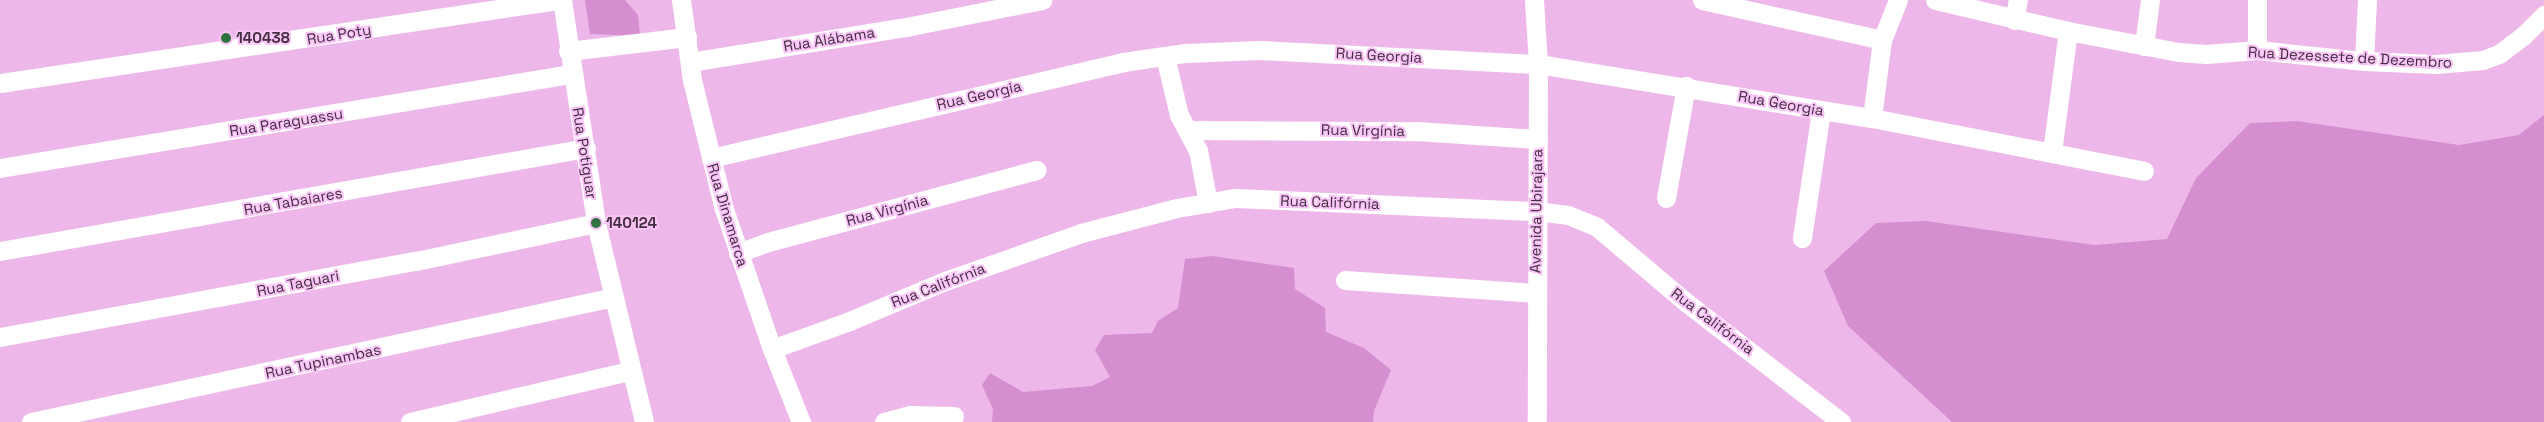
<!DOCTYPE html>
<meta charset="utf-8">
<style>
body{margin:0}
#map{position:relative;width:2544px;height:422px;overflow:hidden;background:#edb8e9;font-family:"Space Grotesk",sans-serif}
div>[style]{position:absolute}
.green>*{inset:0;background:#d58fd1}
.street>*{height:19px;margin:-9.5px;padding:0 9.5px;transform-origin:9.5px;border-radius:9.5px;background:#fff}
.dots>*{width:14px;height:14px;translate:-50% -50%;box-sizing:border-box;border:2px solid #fac5f6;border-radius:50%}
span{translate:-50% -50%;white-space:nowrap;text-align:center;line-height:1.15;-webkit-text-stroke:4px #fac5f6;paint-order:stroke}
.street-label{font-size:15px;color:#432e42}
.poi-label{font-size:15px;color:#432e42;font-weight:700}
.left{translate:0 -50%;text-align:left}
</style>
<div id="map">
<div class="green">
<i style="clip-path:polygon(585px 0,625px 0,638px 15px,640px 36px,590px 34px)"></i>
<i style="clip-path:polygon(2544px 115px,2544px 422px,1952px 422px,1848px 326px,1824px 271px,1876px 223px,1926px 221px,2094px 245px,2167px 239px,2196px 178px,2250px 123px,2297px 121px,2459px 145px,2519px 135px)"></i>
<i style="clip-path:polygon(1212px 256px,1294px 268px,1295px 289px,1325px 308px,1326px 332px,1364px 348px,1391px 370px,1374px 411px,1373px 422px,992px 422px,993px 409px,982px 385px,990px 373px,1023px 392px,1092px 386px,1110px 377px,1095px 350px,1104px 335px,1152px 333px,1158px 321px,1178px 308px,1185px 259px)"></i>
</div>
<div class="street">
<i style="left:562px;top:0;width:226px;rotate:81.3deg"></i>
<i style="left:596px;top:223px;width:205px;rotate:76.4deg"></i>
<i style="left:681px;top:0;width:81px;rotate:82.2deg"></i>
<i style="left:692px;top:80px;width:133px;rotate:76.1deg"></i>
<i style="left:724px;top:209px;width:148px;rotate:71.1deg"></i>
<i style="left:772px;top:349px;width:79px;rotate:68.3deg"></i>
<i style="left:1534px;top:0;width:64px;rotate:86.4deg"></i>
<i style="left:1538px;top:64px;width:358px;rotate:90.2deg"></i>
<i style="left:1702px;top:0;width:184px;rotate:12.5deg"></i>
<i style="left:1935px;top:0;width:137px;rotate:13.1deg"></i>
<i style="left:2068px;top:31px;width:112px;rotate:10.8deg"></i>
<i style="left:2178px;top:52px;width:28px;rotate:4deg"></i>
<i style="left:2206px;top:54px;width:51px;rotate:-4.5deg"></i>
<i style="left:2257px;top:50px;width:108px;rotate:5.9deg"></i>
<i style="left:2364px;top:61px;width:72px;rotate:2.4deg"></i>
<i style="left:2436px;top:64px;width:47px;rotate:-4.9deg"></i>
<i style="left:2483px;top:60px;width:17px;rotate:-21deg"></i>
<i style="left:2499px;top:54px;width:30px;rotate:-37deg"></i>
<i style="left:2523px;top:36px;width:30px;rotate:-45deg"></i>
<i style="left:2014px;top:20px;width:20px;rotate:-79deg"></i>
<i style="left:2144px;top:46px;width:46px;rotate:-82.6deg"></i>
<i style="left:2257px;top:50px;width:50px;rotate:-90deg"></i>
<i style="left:568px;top:51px;width:120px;rotate:-6.7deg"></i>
<i style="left:1165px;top:56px;width:61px;rotate:76.7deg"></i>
<i style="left:1179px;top:115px;width:40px;rotate:62deg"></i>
<i style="left:1198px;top:150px;width:54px;rotate:79.3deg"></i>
<i style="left:2364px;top:61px;width:61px;rotate:-87.2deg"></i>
<i style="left:690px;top:62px;width:219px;rotate:-9.2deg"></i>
<i style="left:906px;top:27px;width:139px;rotate:-11.2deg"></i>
<i style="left:0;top:83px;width:564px;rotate:-8.46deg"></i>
<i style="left:1872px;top:118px;width:79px;rotate:-82.7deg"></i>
<i style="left:1882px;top:40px;width:43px;rotate:-68.2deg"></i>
<i style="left:1189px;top:130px;width:227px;rotate:0.3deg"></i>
<i style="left:1416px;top:131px;width:122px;rotate:3.8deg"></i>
<i style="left:2052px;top:152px;width:122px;rotate:-82.5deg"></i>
<i style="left:711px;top:158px;width:423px;rotate:-13.1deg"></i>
<i style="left:1123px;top:62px;width:63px;rotate:-8.3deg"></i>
<i style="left:1185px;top:53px;width:74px;rotate:-2.3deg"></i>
<i style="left:1259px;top:50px;width:279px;rotate:2.9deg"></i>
<i style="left:1538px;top:64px;width:338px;rotate:9.2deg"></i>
<i style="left:1872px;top:118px;width:277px;rotate:11deg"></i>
<i style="left:0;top:168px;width:579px;rotate:-9.35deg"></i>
<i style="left:1666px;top:198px;width:114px;rotate:-79.9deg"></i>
<i style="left:1802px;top:238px;width:128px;rotate:-81.5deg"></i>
<i style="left:0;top:251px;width:595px;rotate:-9.97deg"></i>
<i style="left:738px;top:253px;width:32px;rotate:-20deg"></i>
<i style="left:768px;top:242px;width:278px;rotate:-15deg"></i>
<i style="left:1345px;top:280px;width:190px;rotate:3.9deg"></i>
<i style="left:0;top:337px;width:423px;rotate:-10.4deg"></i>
<i style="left:416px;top:261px;width:184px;rotate:-11.9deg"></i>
<i style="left:772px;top:349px;width:80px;rotate:-19.8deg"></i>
<i style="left:847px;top:322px;width:106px;rotate:-22.7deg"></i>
<i style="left:945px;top:281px;width:144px;rotate:-19.4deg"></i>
<i style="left:1081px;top:233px;width:99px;rotate:-14.6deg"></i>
<i style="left:1177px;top:208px;width:59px;rotate:-9.8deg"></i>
<i style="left:1235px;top:198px;width:301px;rotate:2.5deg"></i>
<i style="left:1536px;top:211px;width:32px;rotate:7deg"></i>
<i style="left:1568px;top:215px;width:31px;rotate:22deg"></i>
<i style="left:1597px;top:227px;width:118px;rotate:40.2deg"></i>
<i style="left:1687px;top:303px;width:195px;rotate:37.7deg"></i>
<i style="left:31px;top:422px;width:596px;rotate:-12.1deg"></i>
<i style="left:410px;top:422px;width:225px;rotate:-13.1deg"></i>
<i style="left:884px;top:422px;width:27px;rotate:-15deg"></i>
<i style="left:910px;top:415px;width:44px;rotate:1.3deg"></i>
</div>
<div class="dots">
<i style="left:226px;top:38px;background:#2e733f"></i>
<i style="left:596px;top:223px;background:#2e733f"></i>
</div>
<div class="street-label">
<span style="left:339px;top:34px;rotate:-9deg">Rua Poty</span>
<span style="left:829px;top:39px;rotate:-9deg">Rua Alábama</span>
<span style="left:1379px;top:55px;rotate:3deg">Rua Georgia</span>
<span style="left:2350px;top:57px;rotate:3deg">Rua Dezessete de Dezembro</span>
<span style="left:979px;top:95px;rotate:-13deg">Rua Georgia</span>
<span style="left:1781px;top:103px;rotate:10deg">Rua Georgia</span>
<span style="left:286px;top:122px;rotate:-9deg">Rua Paraguassu</span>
<span style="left:1363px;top:130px;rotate:1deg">Rua Virgínia</span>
<span style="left:585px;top:153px;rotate:81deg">Rua Potiguar</span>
<span style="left:293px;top:201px;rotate:-10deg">Rua Tabaiares</span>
<span style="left:1330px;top:202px;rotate:2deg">Rua Califórnia</span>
<span style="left:887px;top:210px;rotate:-15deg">Rua Virgínia</span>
<span style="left:1536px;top:211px;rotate:-89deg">Avenida Ubirajara</span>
<span style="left:728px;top:215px;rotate:73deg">Rua Dinamarca</span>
<span style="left:298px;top:283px;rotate:-11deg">Rua Taguari</span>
<span style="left:938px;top:285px;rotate:-21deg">Rua Califórnia</span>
<span style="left:1713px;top:321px;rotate:37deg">Rua Califórnia</span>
<span style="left:323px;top:361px;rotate:-12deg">Rua Tupinambas</span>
</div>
<div class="poi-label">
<span class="left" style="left:236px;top:38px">140438</span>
<span class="left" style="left:606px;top:223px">140124</span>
</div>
</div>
